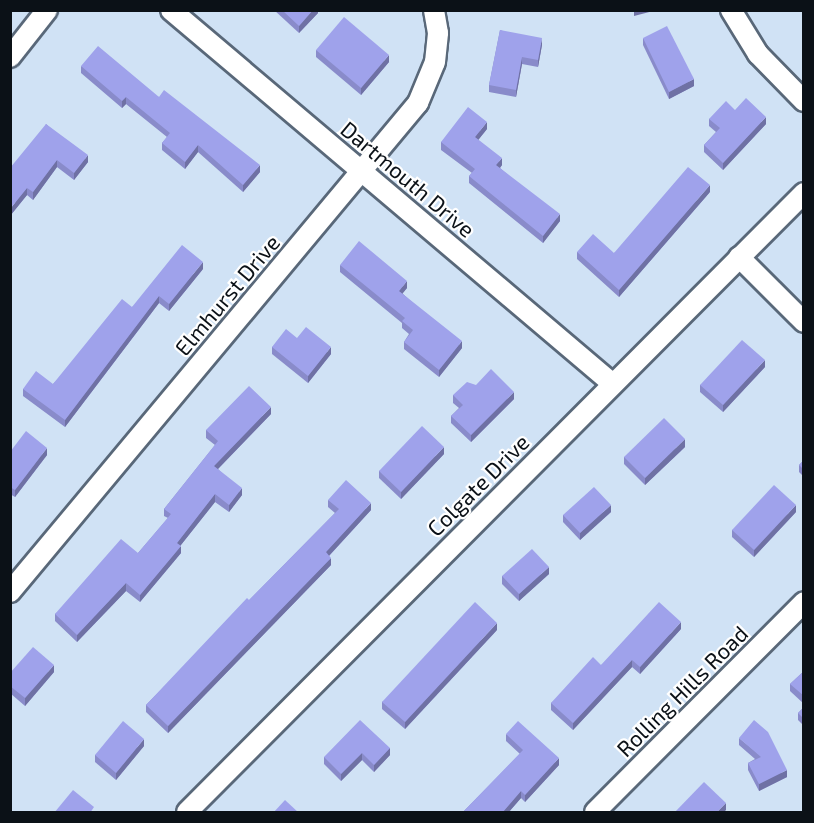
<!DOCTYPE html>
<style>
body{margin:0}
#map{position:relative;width:814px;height:823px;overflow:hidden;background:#d0e2f5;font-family:"Exo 2",sans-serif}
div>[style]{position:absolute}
.roads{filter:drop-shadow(2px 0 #596879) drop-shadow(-2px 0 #596879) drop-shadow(0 2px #596879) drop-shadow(0 -2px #596879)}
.minor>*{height:20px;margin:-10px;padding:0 10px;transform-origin:10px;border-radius:10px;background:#fff}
.wall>*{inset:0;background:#898bca}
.shaded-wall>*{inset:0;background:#6f71a4}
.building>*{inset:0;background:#9fa2eb}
span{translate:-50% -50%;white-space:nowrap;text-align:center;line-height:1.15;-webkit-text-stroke:4.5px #fff;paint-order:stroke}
.street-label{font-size:22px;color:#0b1117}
.frame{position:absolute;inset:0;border:12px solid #0b1117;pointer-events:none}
</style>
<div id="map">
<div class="roads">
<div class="minor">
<i style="left:171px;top:10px;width:579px;rotate:40.24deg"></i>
<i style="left:731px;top:10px;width:52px;rotate:58.5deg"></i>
<i style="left:758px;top:54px;width:66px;rotate:45.6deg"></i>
<i style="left:10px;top:57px;width:60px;rotate:-51.8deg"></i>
<i style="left:739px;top:257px;width:92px;rotate:45deg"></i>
<i style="left:10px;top:592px;width:637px;rotate:-50.16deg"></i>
<i style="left:418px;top:103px;width:44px;rotate:-67.5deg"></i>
<i style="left:435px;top:62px;width:29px;rotate:-84deg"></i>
<i style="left:438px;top:33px;width:23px;rotate:-100deg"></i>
<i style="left:187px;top:812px;width:874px;rotate:-45.09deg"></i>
<i style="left:595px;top:812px;width:296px;rotate:-45.1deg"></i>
</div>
</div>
<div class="wall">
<i style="clip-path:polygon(274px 10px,318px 10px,318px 13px,299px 33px)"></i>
<i style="clip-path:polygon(500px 30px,542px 45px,538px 67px,522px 64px,516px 97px,489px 92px,489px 85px)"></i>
<i style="clip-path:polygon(643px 38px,694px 86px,669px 99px,643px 45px)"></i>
<i style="clip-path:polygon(316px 50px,389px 62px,361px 95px,316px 57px)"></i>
<i style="clip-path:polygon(81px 66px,159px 97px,260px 172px,243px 192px,198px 152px,185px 169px,162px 150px,162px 143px,167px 137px,126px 104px,122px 108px,81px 73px)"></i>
<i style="clip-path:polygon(735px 110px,766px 124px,723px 170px,704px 152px,704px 145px,716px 132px,709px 126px,709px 119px)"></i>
<i style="clip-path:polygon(46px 124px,88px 162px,74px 180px,57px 167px,33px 200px,27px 195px,10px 216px)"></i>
<i style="clip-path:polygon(487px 129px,478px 140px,502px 165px,500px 168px,560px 221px,543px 243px,469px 183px,469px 176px,472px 173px,441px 150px,441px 142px)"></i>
<i style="clip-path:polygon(710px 192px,619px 297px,577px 259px,577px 252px,614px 253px)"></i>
<i style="clip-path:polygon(340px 265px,407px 288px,402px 293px,462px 348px,439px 377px,404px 349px,404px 342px,409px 334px,402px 328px,402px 323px,340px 272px)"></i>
<i style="clip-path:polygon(203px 269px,169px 311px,159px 303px,65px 427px,23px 396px,23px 389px,53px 384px,132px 307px)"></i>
<i style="clip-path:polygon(297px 338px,331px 354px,308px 383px,272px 354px,272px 347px)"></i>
<i style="clip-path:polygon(765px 367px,723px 412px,700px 392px,700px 385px)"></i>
<i style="clip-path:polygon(453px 395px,514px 399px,471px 442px,451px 423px,451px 416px,459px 408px,453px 403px)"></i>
<i style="clip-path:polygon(271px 414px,218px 469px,242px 495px,229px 512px,215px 502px,180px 546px,181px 553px,140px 602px,126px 591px,77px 642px,55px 621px,55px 614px,138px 553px,168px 518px,164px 516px,164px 509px,215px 445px,206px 438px,206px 430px)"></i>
<i style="clip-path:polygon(685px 447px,645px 485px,624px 464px,624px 457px)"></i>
<i style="clip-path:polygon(10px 452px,47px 455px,15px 497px,10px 494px)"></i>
<i style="clip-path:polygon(444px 454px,401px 499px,379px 478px,379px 471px)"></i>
<i style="clip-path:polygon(804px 460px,804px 477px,799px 472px,799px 465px)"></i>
<i style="clip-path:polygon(328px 500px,371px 510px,329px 556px,331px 565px,168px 733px,146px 712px,146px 705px,335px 513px,328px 507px)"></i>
<i style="clip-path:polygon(611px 512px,580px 540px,563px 522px,563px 515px)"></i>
<i style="clip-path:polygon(796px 512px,754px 557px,732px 537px,732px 530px)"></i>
<i style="clip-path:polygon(549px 574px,519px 601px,502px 584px,502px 576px)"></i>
<i style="clip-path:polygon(681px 629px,640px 674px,632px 667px,573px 730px,551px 710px,551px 703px,601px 665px)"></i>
<i style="clip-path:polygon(497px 630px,405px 729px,382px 709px,382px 702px)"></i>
<i style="clip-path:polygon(804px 671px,804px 704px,790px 691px,790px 684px)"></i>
<i style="clip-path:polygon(54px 672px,25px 706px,10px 693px,10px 673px)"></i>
<i style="clip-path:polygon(804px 707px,804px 726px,798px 720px,798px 713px)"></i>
<i style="clip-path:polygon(506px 734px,559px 765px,525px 802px,521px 798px,508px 813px,462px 813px,520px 754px,506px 741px)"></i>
<i style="clip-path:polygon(739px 738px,787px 777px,759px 791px,748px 770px,748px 763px,755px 759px,739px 745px)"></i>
<i style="clip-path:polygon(144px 746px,116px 780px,95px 762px,95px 755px)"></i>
<i style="clip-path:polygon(390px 748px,390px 755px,374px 772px,362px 760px,341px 781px,324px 764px,324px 757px)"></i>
</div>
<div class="shaded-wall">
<i style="clip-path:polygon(313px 10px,318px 10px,318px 13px,299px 33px,299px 26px)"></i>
<i style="clip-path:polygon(634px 10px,657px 10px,634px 16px)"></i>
<i style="clip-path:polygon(542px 38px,542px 45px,538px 67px,538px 60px)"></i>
<i style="clip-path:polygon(389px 55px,389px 62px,361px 95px,361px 88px)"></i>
<i style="clip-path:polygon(522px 57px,522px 64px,516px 97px,516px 90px)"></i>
<i style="clip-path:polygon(694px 79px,694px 86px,669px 99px,669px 92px)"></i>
<i style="clip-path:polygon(126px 97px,126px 104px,122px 108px,122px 101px)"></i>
<i style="clip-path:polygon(766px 117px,766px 124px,723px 170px,723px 163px)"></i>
<i style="clip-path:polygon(487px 122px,487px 129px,475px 144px,475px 137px)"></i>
<i style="clip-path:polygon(198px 145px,198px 152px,185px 169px,185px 162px)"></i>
<i style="clip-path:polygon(88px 155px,88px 162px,74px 180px,74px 173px)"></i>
<i style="clip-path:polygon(502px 158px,502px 165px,496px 173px,496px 165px)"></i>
<i style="clip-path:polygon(57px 160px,57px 167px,33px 200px,33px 192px)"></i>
<i style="clip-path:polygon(260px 165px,260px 172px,243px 192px,243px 185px)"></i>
<i style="clip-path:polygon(710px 185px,710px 192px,619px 297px,619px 290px)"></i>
<i style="clip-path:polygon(27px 188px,27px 195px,10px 216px,10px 209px)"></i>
<i style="clip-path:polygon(560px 214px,560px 221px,543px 243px,543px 236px)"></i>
<i style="clip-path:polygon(203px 262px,203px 269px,169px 311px,169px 304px)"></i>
<i style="clip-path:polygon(407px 281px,407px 288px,399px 298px,399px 291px)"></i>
<i style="clip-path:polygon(159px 296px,159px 303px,65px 427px,65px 420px)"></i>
<i style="clip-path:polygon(462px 341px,462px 348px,439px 377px,439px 370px)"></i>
<i style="clip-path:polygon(331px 347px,331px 354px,308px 383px,308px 376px)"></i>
<i style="clip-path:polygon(765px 360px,765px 367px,723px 412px,723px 405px)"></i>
<i style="clip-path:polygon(514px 392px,514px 399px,471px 442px,471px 435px)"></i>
<i style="clip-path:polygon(271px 407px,271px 414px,214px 473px,214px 466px)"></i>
<i style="clip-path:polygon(685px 439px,685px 447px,645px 485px,645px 478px)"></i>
<i style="clip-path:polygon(444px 447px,444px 454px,401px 499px,401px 492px)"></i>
<i style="clip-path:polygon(47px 448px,47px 455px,15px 497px,15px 490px)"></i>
<i style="clip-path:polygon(242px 488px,242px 495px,229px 512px,229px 505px)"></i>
<i style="clip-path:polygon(215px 494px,215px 502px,177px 550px,177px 543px)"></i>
<i style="clip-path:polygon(371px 503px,371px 510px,326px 559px,326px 552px)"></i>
<i style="clip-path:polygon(611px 505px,611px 512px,580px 540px,580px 533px)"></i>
<i style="clip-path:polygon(796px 505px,796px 512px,754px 557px,754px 550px)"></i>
<i style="clip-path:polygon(181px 546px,181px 553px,140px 602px,140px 595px)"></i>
<i style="clip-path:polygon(331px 558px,331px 565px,168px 733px,168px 726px)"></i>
<i style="clip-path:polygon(549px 567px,549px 574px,519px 601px,519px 594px)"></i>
<i style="clip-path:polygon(126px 583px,126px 591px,77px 642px,77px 635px)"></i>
<i style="clip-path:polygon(681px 622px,681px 629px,640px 674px,640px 667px)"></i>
<i style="clip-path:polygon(497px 623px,497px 630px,405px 729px,405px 722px)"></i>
<i style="clip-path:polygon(632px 660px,632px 667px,573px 730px,573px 723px)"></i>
<i style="clip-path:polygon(54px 665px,54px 672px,25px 706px,25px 698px)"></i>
<i style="clip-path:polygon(144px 739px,144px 746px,116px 780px,116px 773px)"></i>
<i style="clip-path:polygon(390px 748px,390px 755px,374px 772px,374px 765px)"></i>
<i style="clip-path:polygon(362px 753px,362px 760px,341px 781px,341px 774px)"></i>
<i style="clip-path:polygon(559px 758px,559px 765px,525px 802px,525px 795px)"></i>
<i style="clip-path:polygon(787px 770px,787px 777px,759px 791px,759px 784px)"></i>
<i style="clip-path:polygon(521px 791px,521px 798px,508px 813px,502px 813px)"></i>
<i style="clip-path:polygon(726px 803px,726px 810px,723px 813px,716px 813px)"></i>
</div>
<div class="building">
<i style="clip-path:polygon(282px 10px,313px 10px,299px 26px)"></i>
<i style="clip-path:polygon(344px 17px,389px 55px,361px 88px,316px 50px)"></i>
<i style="clip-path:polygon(667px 26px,694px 79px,669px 92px,643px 38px)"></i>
<i style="clip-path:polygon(500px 30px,542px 38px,538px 60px,522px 57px,516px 90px,489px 85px)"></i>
<i style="clip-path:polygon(98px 46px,159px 97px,164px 90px,260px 165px,243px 185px,198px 145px,185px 162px,162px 143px,170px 133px,126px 97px,122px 101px,81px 66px)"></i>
<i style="clip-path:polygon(746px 98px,766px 117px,723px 163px,704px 145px,720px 128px,709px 119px,726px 101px,735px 110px)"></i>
<i style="clip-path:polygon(468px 107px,487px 122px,475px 137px,502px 158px,496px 165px,560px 214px,543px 236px,469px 176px,475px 169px,441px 142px)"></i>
<i style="clip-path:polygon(46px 124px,88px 155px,74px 173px,57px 160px,33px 192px,27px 188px,10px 209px,10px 168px)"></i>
<i style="clip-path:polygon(688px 167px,710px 185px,619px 290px,577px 252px,593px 234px,614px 253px)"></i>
<i style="clip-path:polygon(359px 241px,407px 281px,399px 291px,462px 341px,439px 370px,404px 342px,413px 330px,402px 321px,405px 318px,340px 265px)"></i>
<i style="clip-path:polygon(182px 245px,203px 262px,169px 304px,159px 296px,65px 420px,23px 389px,36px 371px,53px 384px,122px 299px,132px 307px)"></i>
<i style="clip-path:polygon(306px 327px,331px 347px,308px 376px,272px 347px,286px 329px,297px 338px)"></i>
<i style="clip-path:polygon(742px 340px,765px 360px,723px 405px,700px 385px)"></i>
<i style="clip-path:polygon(491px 369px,514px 392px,471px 435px,451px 416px,463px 405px,453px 395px,467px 382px,476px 385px)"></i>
<i style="clip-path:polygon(249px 386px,271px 407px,214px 466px,242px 488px,229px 505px,215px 494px,177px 543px,181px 546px,140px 595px,126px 583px,77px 635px,55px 614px,121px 539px,138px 553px,171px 514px,164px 509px,218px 441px,206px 430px)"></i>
<i style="clip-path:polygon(664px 418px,685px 439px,645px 478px,624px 457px)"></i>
<i style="clip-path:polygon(422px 426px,444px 447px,401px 492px,379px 471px)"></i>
<i style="clip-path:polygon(26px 431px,47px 448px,15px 490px,10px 487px,10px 452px)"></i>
<i style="clip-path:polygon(804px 460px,804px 470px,799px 465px)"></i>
<i style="clip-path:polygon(346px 480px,371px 503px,326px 552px,331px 558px,168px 726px,146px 705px,247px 598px,249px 600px,339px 509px,328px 500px)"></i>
<i style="clip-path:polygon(774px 485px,796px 505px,754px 550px,732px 530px)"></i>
<i style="clip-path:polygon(594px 487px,611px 505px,580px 533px,563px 515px)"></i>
<i style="clip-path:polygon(532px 549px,549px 567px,519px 594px,502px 576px)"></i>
<i style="clip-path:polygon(475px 602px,497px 623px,405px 722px,382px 702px)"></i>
<i style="clip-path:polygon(659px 602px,681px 622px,640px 667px,632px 660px,573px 723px,551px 703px,593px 657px,601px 665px)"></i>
<i style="clip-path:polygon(33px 647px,54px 665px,25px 698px,10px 686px,10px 673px)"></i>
<i style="clip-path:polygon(804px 671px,804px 696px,790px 684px)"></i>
<i style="clip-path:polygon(804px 707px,804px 719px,798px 713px)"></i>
<i style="clip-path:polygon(360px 720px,390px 748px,374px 765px,362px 753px,341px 774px,324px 757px)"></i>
<i style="clip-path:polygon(754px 720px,768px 732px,787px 770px,759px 784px,748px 763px,761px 757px,739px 738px)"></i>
<i style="clip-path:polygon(123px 721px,144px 739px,116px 773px,95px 755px)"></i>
<i style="clip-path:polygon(518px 721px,559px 758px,525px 795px,521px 791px,502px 813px,462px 813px,523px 750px,506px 734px)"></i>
<i style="clip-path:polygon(704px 782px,726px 803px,716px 813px,674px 813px)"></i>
<i style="clip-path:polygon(73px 790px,94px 807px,90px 813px,54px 813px)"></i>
<i style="clip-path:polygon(285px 800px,299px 813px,273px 813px)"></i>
</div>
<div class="street-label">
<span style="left:408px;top:179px;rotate:40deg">Dartmouth Drive</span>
<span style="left:227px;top:295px;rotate:-50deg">Elmhurst Drive</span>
<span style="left:478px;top:485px;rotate:-45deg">Colgate Drive</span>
<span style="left:682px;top:691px;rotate:-45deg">Rolling Hills Road</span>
</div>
<div class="frame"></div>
</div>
